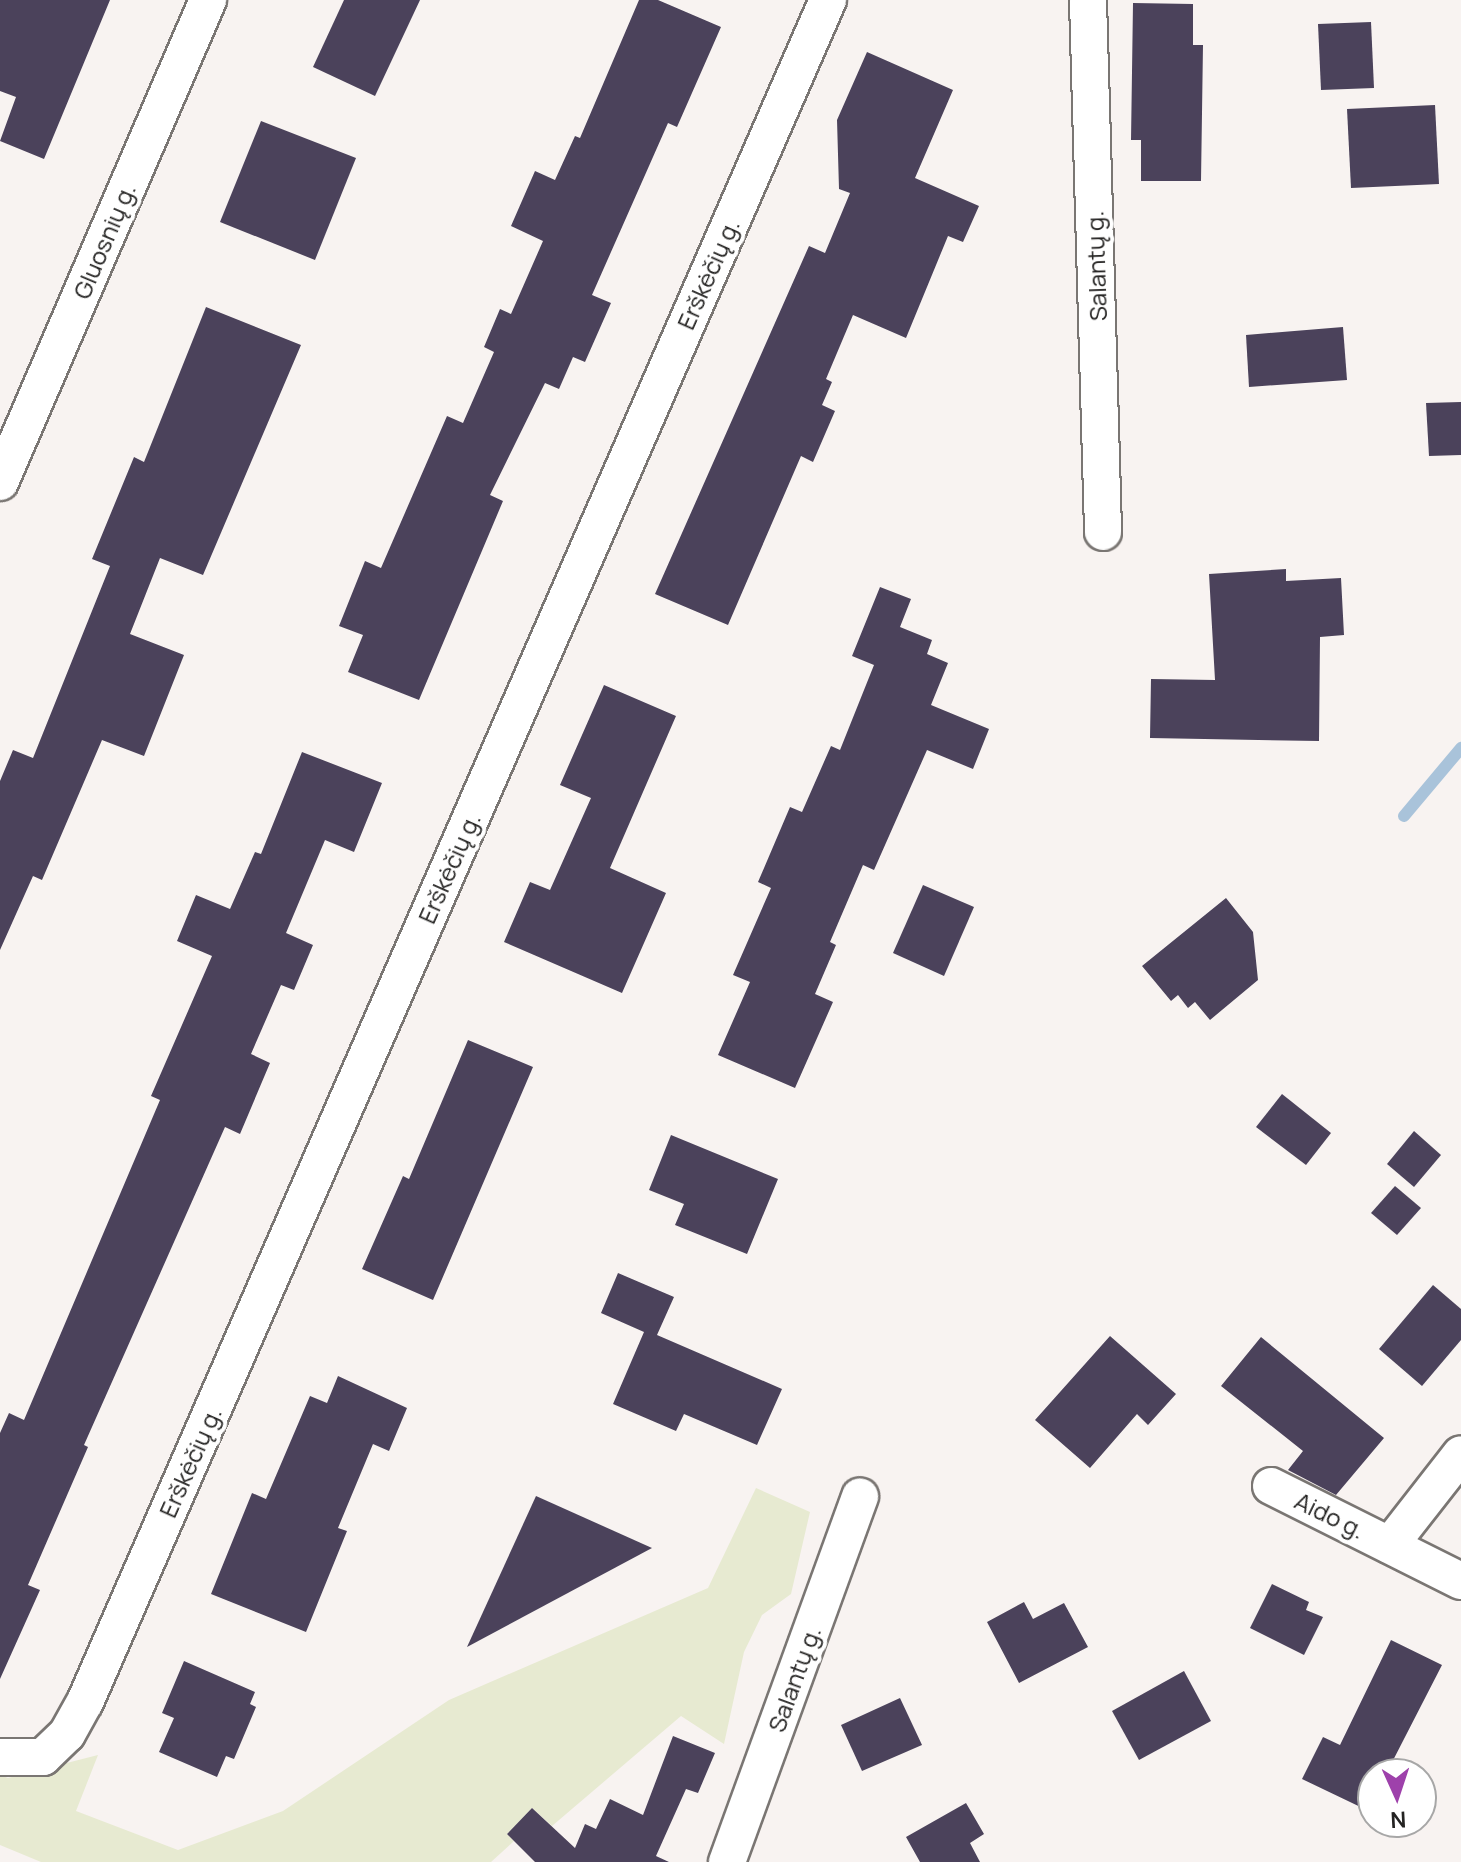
<!DOCTYPE html>
<meta charset="utf-8">
<style>
body{margin:0}
#map{position:relative;width:1461px;height:1862px;overflow:hidden;background:#f8f3f1;font-family:Manrope,sans-serif}
div>[style]{position:absolute}
.green>*{inset:0;background:#e7ead1}
.stream>*{height:12px;margin:-6px;padding:0 6px;transform-origin:6px;border-radius:6px;background:#a9c3da}
.building>*{inset:0;background:#4b425b}
.roads{filter:drop-shadow(2px 0 #7a7673) drop-shadow(-2px 0 #7a7673) drop-shadow(0 2px #7a7673) drop-shadow(0 -2px #7a7673)}
.minor>*{height:36px;margin:-18px;padding:0 18px;transform-origin:18px;border-radius:18px;background:#fff}
span{translate:-50% -50%;white-space:nowrap;text-align:center;line-height:1.15;-webkit-text-stroke:8px #fff;paint-order:stroke}
.street-label{font-size:24px;color:#242322}
.north{position:absolute;left:1357px;top:1758px;width:80px;height:80px;box-sizing:border-box;background:#fff;border:2px solid #a7a7a7;border-radius:50%;rotate:177deg;font-size:22px;font-weight:700;line-height:32px;text-align:center;color:#242322}
.north::after{content:'';display:block;margin:auto;width:28px;height:36px;background:#9e41ab;clip-path:polygon(50% 0,100% 100%,50% 72%,0 100%)}
</style>
<div id="map">
<div class="green">
<i style="clip-path:polygon(756px 1488px,810px 1512px,791px 1594px,762px 1615px,744px 1652px,724px 1744px,681px 1716px,552px 1826px,532px 1808px,507px 1834px,514px 1841px,491px 1862px,41px 1862px,0 1845px,0 1775px,8px 1778px,98px 1755px,76px 1811px,178px 1850px,283px 1811px,449px 1700px,708px 1588px)"></i>
</div>
<div class="stream">
<i style="left:1404px;top:816px;width:89px;rotate:-50deg"></i>
</div>
<div class="building">
<i style="clip-path:polygon(0 0,110px 0,44px 159px,0 141px,16px 97px,0 91px)"></i>
<i style="clip-path:polygon(344px 0,420px 0,375px 96px,313px 67px)"></i>
<i style="clip-path:polygon(639px 0,658px 0,721px 27px,677px 127px,668px 123px,592px 295px,611px 303px,585px 362px,573px 357px,559px 389px,545px 383px,490px 495px,503px 501px,419px 700px,348px 672px,363px 635px,339px 626px,365px 561px,381px 568px,447px 416px,463px 423px,494px 352px,484px 347px,500px 309px,511px 314px,543px 241px,511px 226px,535px 171px,555px 180px,575px 136px,580px 138px)"></i>
<i style="clip-path:polygon(1133px 3px,1193px 4px,1193px 45px,1203px 45px,1201px 181px,1141px 181px,1141px 140px,1131px 140px)"></i>
<i style="clip-path:polygon(1371px 22px,1374px 88px,1321px 90px,1318px 24px)"></i>
<i style="clip-path:polygon(867px 52px,953px 90px,915px 178px,979px 206px,963px 242px,948px 236px,906px 338px,853px 315px,826px 379px,832px 382px,822px 405px,835px 411px,813px 462px,801px 456px,728px 625px,655px 594px,809px 246px,825px 253px,850px 193px,839px 189px,837px 120px)"></i>
<i style="clip-path:polygon(1435px 105px,1439px 184px,1351px 188px,1347px 109px)"></i>
<i style="clip-path:polygon(261px 121px,356px 158px,315px 260px,220px 222px)"></i>
<i style="clip-path:polygon(206px 307px,301px 345px,203px 575px,160px 558px,130px 634px,184px 655px,144px 756px,102px 740px,42px 880px,33px 876px,0 950px,0 781px,13px 750px,33px 758px,110px 566px,92px 559px,134px 457px,144px 462px)"></i>
<i style="clip-path:polygon(1343px 327px,1347px 380px,1249px 387px,1246px 335px)"></i>
<i style="clip-path:polygon(1461px 402px,1461px 455px,1429px 456px,1426px 403px)"></i>
<i style="clip-path:polygon(1286px 569px,1286px 581px,1341px 578px,1344px 635px,1320px 637px,1319px 741px,1150px 738px,1151px 679px,1215px 680px,1209px 574px)"></i>
<i style="clip-path:polygon(880px 587px,911px 599px,900px 627px,932px 640px,927px 654px,948px 663px,931px 705px,989px 729px,973px 769px,927px 750px,874px 870px,863px 865px,830px 942px,836px 945px,815px 994px,833px 1002px,795px 1088px,718px 1055px,750px 982px,733px 975px,771px 888px,758px 882px,790px 807px,802px 812px,831px 746px,840px 750px,874px 665px,852px 656px)"></i>
<i style="clip-path:polygon(604px 685px,676px 716px,610px 868px,666px 893px,622px 993px,504px 942px,530px 882px,550px 890px,591px 798px,560px 785px)"></i>
<i style="clip-path:polygon(302px 752px,382px 783px,354px 852px,325px 840px,286px 933px,313px 945px,294px 990px,281px 985px,251px 1054px,270px 1063px,240px 1134px,225px 1127px,84px 1445px,88px 1447px,28px 1585px,40px 1590px,0 1679px,0 1433px,9px 1413px,24px 1420px,160px 1100px,151px 1096px,212px 956px,177px 941px,196px 895px,230px 909px,255px 852px,261px 854px)"></i>
<i style="clip-path:polygon(923px 885px,974px 907px,944px 976px,893px 953px)"></i>
<i style="clip-path:polygon(1226px 898px,1253px 932px,1258px 980px,1210px 1020px,1195px 1002px,1188px 1008px,1178px 995px,1171px 1001px,1142px 966px)"></i>
<i style="clip-path:polygon(468px 1040px,533px 1067px,433px 1300px,362px 1269px,403px 1176px,409px 1179px)"></i>
<i style="clip-path:polygon(1282px 1094px,1331px 1133px,1306px 1165px,1256px 1127px)"></i>
<i style="clip-path:polygon(1414px 1131px,1441px 1155px,1414px 1187px,1387px 1164px)"></i>
<i style="clip-path:polygon(671px 1135px,778px 1179px,747px 1254px,675px 1225px,684px 1204px,649px 1190px)"></i>
<i style="clip-path:polygon(1395px 1186px,1421px 1208px,1397px 1235px,1371px 1213px)"></i>
<i style="clip-path:polygon(618px 1273px,674px 1297px,657px 1335px,782px 1389px,757px 1445px,684px 1414px,676px 1431px,613px 1404px,644px 1332px,601px 1313px)"></i>
<i style="clip-path:polygon(1433px 1285px,1461px 1309px,1461px 1340px,1422px 1386px,1379px 1349px)"></i>
<i style="clip-path:polygon(1110px 1336px,1176px 1394px,1148px 1425px,1137px 1414px,1090px 1468px,1035px 1420px)"></i>
<i style="clip-path:polygon(1261px 1337px,1384px 1438px,1336px 1495px,1288px 1470px,1303px 1451px,1221px 1386px)"></i>
<i style="clip-path:polygon(338px 1376px,407px 1408px,389px 1451px,373px 1444px,338px 1528px,347px 1531px,306px 1632px,211px 1594px,252px 1493px,266px 1499px,310px 1396px,327px 1403px)"></i>
<i style="clip-path:polygon(536px 1496px,652px 1548px,467px 1647px)"></i>
<i style="clip-path:polygon(1272px 1584px,1309px 1602px,1306px 1610px,1323px 1617px,1304px 1655px,1250px 1628px)"></i>
<i style="clip-path:polygon(1024px 1602px,1033px 1619px,1064px 1603px,1088px 1647px,1019px 1683px,987px 1622px)"></i>
<i style="clip-path:polygon(1391px 1640px,1442px 1665px,1386px 1774px,1373px 1774px,1373px 1813px,1302px 1779px,1323px 1737px,1340px 1745px)"></i>
<i style="clip-path:polygon(184px 1661px,255px 1692px,250px 1704px,256px 1707px,234px 1759px,226px 1756px,217px 1777px,159px 1752px,174px 1718px,162px 1713px)"></i>
<i style="clip-path:polygon(1184px 1671px,1211px 1721px,1139px 1760px,1112px 1711px)"></i>
<i style="clip-path:polygon(900px 1698px,922px 1745px,862px 1771px,841px 1725px)"></i>
<i style="clip-path:polygon(673px 1736px,715px 1753px,698px 1793px,686px 1789px,656px 1856px,669px 1862px,535px 1862px,507px 1834px,532px 1808px,575px 1848px,585px 1824px,596px 1829px,610px 1799px,643px 1815px)"></i>
<i style="clip-path:polygon(966px 1803px,984px 1834px,970px 1843px,980px 1862px,920px 1862px,906px 1837px)"></i>
</div>
<div class="roads">
<div class="minor">
<i style="left:1088px;top:0;width:532px;rotate:88.38deg"></i>
<i style="left:0;top:482px;width:525px;rotate:-66.66deg"></i>
<i style="left:1271px;top:1486px;width:212px;rotate:26.6deg"></i>
<i style="left:1390px;top:1545px;width:115px;rotate:-52deg"></i>
<i style="left:0;top:1757px;width:43px"></i>
<i style="left:43px;top:1757px;width:33px;rotate:-44deg"></i>
<i style="left:67px;top:1734px;width:37px;rotate:-61deg"></i>
<i style="left:85px;top:1702px;width:1857px;rotate:-66.42deg"></i>
<i style="left:727px;top:1862px;width:389px;rotate:-70deg"></i>
</div>
</div>
<div class="street-label">
<span style="left:104px;top:241px;rotate:-67deg">Gluosnių g.</span>
<span style="left:1096px;top:266px;rotate:-92deg">Salantų g.</span>
<span style="left:708px;top:274px;rotate:-66deg">Erškėčių g.</span>
<span style="left:449px;top:868px;rotate:-66deg">Erškėčių g.</span>
<span style="left:190px;top:1462px;rotate:-66deg">Erškėčių g.</span>
<span style="left:1330px;top:1515px;rotate:26deg">Aido g.</span>
<span style="left:794px;top:1679px;rotate:-70deg">Salantų g.</span>
</div>
<div class="north">N</div>
</div>
